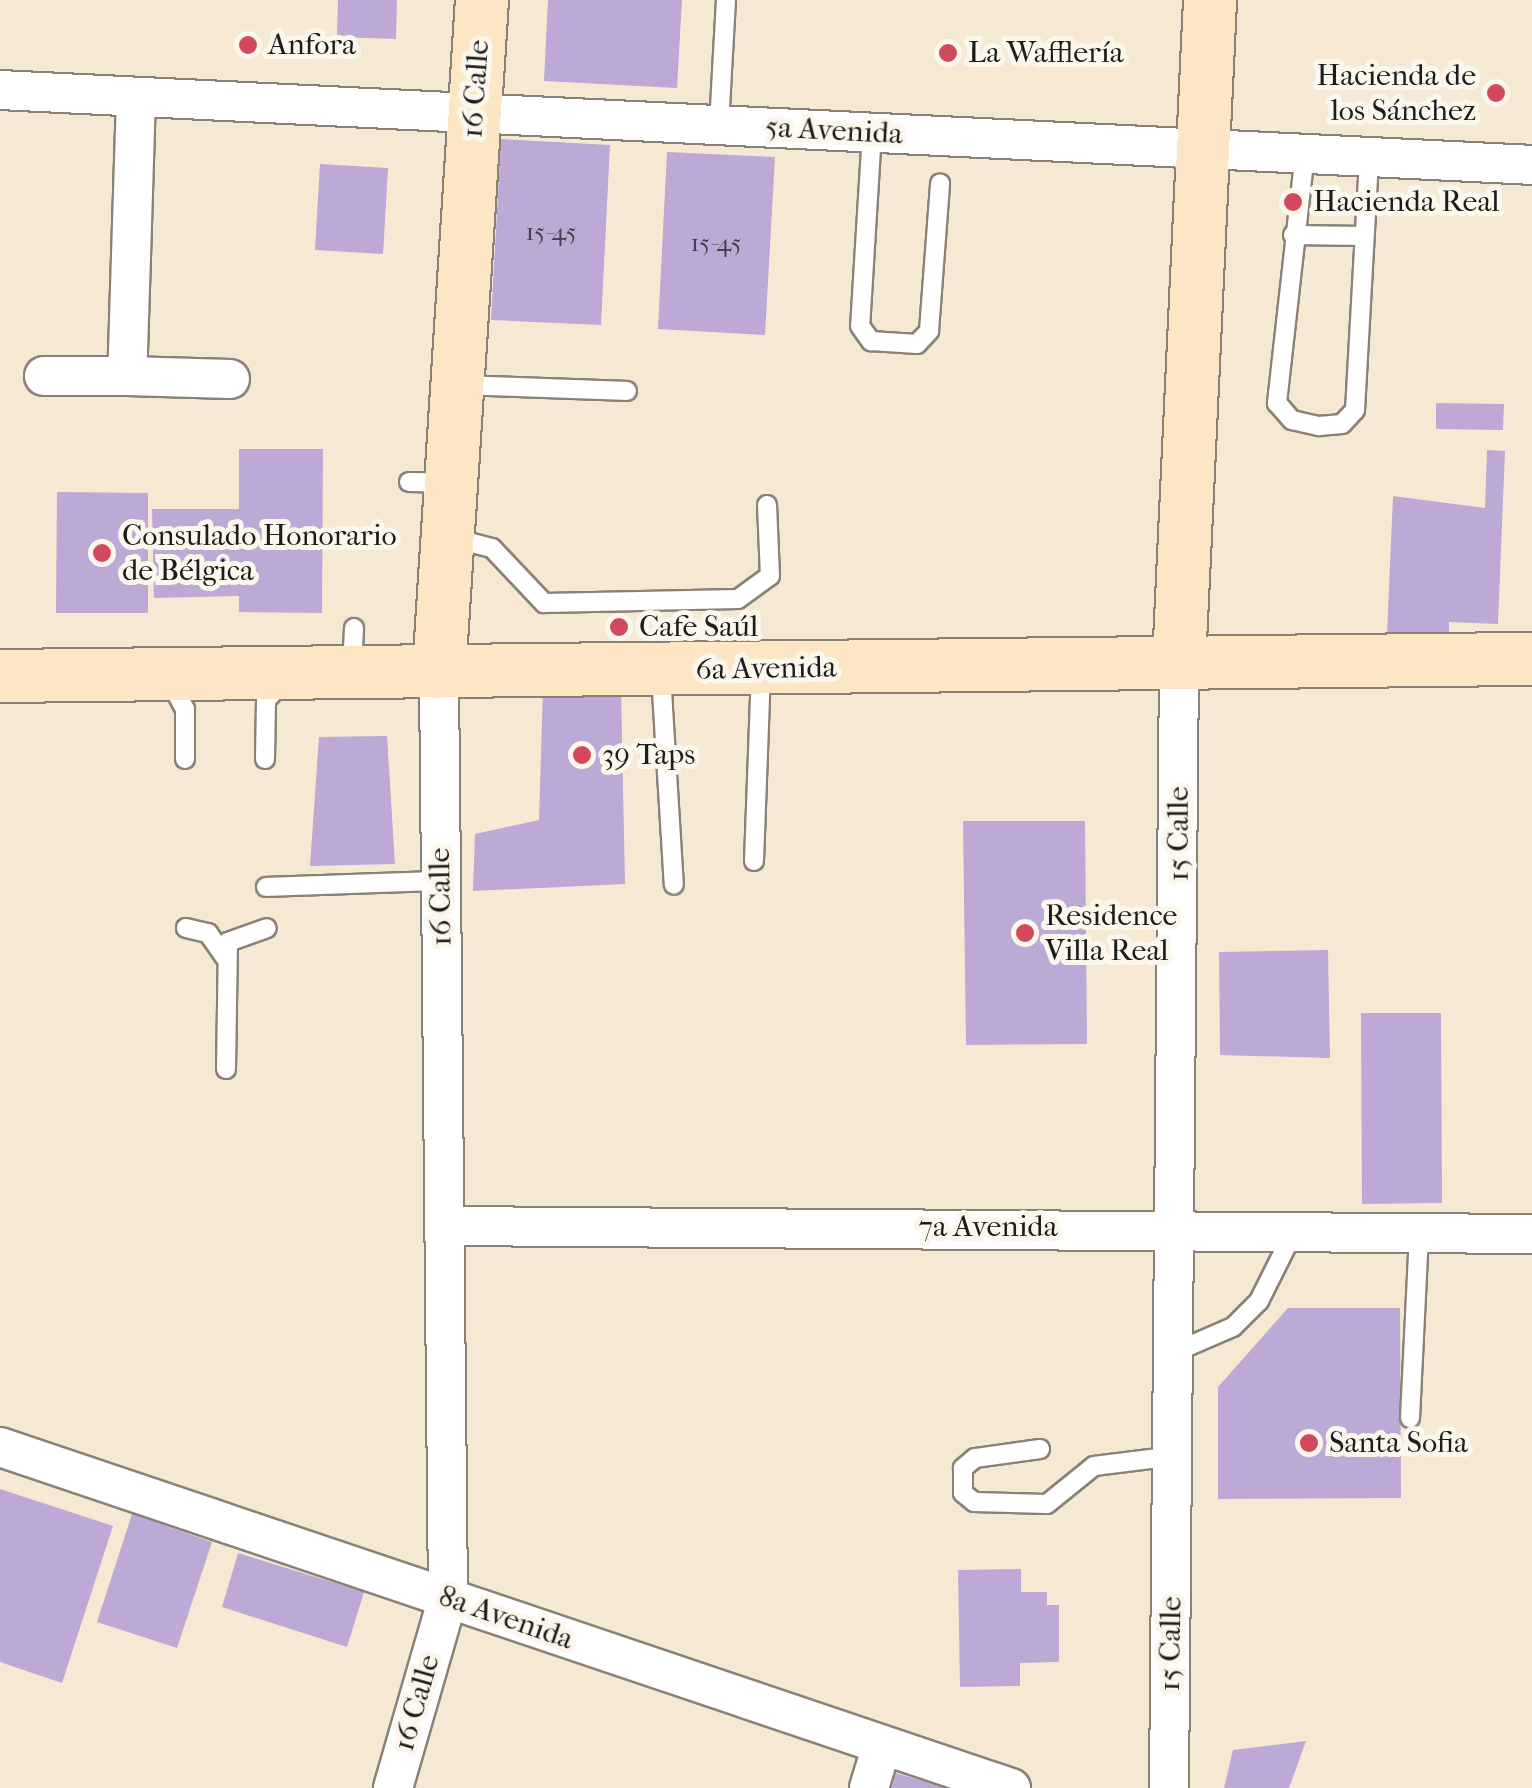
<!DOCTYPE html>
<meta charset="utf-8">
<style>
body{margin:0}
#map{position:relative;width:1532px;height:1788px;overflow:hidden;background:#f6e9d3;font-family:"IM FELL French Canon",serif}
div>[style]{position:absolute}
.building>*{inset:0;background:#bca9d5}
.roads{filter:drop-shadow(2px 0 #898278) drop-shadow(-2px 0 #898278) drop-shadow(0 2px #898278) drop-shadow(0 -2px #898278)}
.lane>*{height:18px;margin:-9px;padding:0 9px;transform-origin:9px;border-radius:9px;background:#fff}
.street>*{height:38px;margin:-19px;padding:0 19px;transform-origin:19px;border-radius:19px;background:#fff}
.secondary>*{height:52px;margin:-26px;padding:0 26px;transform-origin:26px;border-radius:26px;background:#fce6c4}
.dots>*{width:28px;height:28px;translate:-50% -50%;box-sizing:border-box;border:5px solid #fbf7ec;border-radius:50%}
span{translate:-50% -50%;white-space:nowrap;text-align:center;line-height:1.15;-webkit-text-stroke:10px #fbf7ec;paint-order:stroke}
.number-label{font-size:25px;color:#443f4a}
.number-label span{-webkit-text-stroke-width:0}
.poi-label{font-size:30px;color:#1c1c1c}
.left{translate:0 -50%;text-align:left}
.right{translate:-100% -50%;text-align:right}
.street-label{font-size:30px;color:#1c1c1c}
</style>
<div id="map">
<div class="building">
<i style="clip-path:polygon(338px 0,397px 0,396px 39px,337px 37px)"></i>
<i style="clip-path:polygon(548px 0,682px 0,677px 88px,544px 81px)"></i>
<i style="clip-path:polygon(501px 139px,610px 145px,601px 325px,491px 320px)"></i>
<i style="clip-path:polygon(667px 152px,775px 157px,765px 335px,658px 329px)"></i>
<i style="clip-path:polygon(320px 164px,388px 168px,383px 254px,315px 250px)"></i>
<i style="clip-path:polygon(1436px 403px,1504px 404px,1503px 430px,1436px 429px)"></i>
<i style="clip-path:polygon(239px 449px,323px 449px,322px 613px,239px 612px,239px 596px,154px 598px,152px 509px,239px 509px)"></i>
<i style="clip-path:polygon(1487px 450px,1505px 451px,1498px 624px,1449px 622px,1449px 637px,1387px 634px,1393px 496px,1485px 508px)"></i>
<i style="clip-path:polygon(57px 492px,148px 493px,148px 613px,56px 613px)"></i>
<i style="clip-path:polygon(621px 688px,625px 884px,473px 891px,475px 834px,539px 820px,543px 689px)"></i>
<i style="clip-path:polygon(387px 736px,395px 864px,310px 866px,319px 737px)"></i>
<i style="clip-path:polygon(963px 821px,1085px 821px,1087px 1044px,966px 1045px)"></i>
<i style="clip-path:polygon(1328px 950px,1330px 1058px,1220px 1055px,1219px 952px)"></i>
<i style="clip-path:polygon(1361px 1013px,1441px 1013px,1442px 1203px,1362px 1204px)"></i>
<i style="clip-path:polygon(1288px 1308px,1400px 1308px,1401px 1498px,1218px 1499px,1218px 1387px)"></i>
<i style="clip-path:polygon(0 1489px,113px 1526px,62px 1683px,0 1662px)"></i>
<i style="clip-path:polygon(132px 1514px,212px 1542px,177px 1648px,97px 1622px)"></i>
<i style="clip-path:polygon(238px 1553px,364px 1592px,347px 1647px,222px 1607px)"></i>
<i style="clip-path:polygon(1021px 1569px,1021px 1592px,1047px 1592px,1047px 1605px,1059px 1605px,1059px 1662px,1020px 1663px,1020px 1686px,960px 1687px,958px 1570px)"></i>
<i style="clip-path:polygon(1306px 1741px,1289px 1788px,1224px 1788px,1233px 1750px)"></i>
<i style="clip-path:polygon(896px 1773px,943px 1787px,943px 1788px,892px 1788px)"></i>
</div>
<div class="roads">
<div class="lane">
<i style="left:719px;top:125px;width:125px;rotate:-86.8deg"></i>
<i style="left:872px;top:132px;width:194px;rotate:93.5deg"></i>
<i style="left:860px;top:326px;width:19px;rotate:54deg"></i>
<i style="left:871px;top:341px;width:46px;rotate:3.7deg"></i>
<i style="left:917px;top:344px;width:18px;rotate:-47deg"></i>
<i style="left:929px;top:331px;width:148px;rotate:-85.7deg"></i>
<i style="left:1305px;top:153px;width:252px;rotate:96.4deg"></i>
<i style="left:1277px;top:403px;width:23px;rotate:49deg"></i>
<i style="left:1292px;top:420px;width:28px;rotate:13deg"></i>
<i style="left:1319px;top:426px;width:23px;rotate:-5deg"></i>
<i style="left:1342px;top:424px;width:19px;rotate:-47deg"></i>
<i style="left:1355px;top:410px;width:253px;rotate:-86.8deg"></i>
<i style="left:1293px;top:235px;width:71px;rotate:0.8deg"></i>
<i style="left:463px;top:385px;width:164px;rotate:2.1deg"></i>
<i style="left:409px;top:482px;width:39px;rotate:1deg"></i>
<i style="left:453px;top:538px;width:40px;rotate:14.4deg"></i>
<i style="left:492px;top:548px;width:76px;rotate:46.6deg"></i>
<i style="left:544px;top:603px;width:194px;rotate:-1.2deg"></i>
<i style="left:738px;top:599px;width:39px;rotate:-36deg"></i>
<i style="left:770px;top:576px;width:71px;rotate:-92.4deg"></i>
<i style="left:352px;top:668px;width:40px;rotate:-87.1deg"></i>
<i style="left:661px;top:675px;width:210px;rotate:86.5deg"></i>
<i style="left:171px;top:683px;width:30px;rotate:62deg"></i>
<i style="left:185px;top:709px;width:50px;rotate:90deg"></i>
<i style="left:265px;top:759px;width:59px;rotate:-89deg"></i>
<i style="left:266px;top:700px;width:21px;rotate:-47deg"></i>
<i style="left:754px;top:861px;width:187px;rotate:-87.9deg"></i>
<i style="left:266px;top:887px;width:175px;rotate:-2deg"></i>
<i style="left:186px;top:928px;width:23px;rotate:13deg"></i>
<i style="left:208px;top:933px;width:29px;rotate:55deg"></i>
<i style="left:226px;top:1069px;width:127px;rotate:-89.1deg"></i>
<i style="left:228px;top:942px;width:41px;rotate:-19.7deg"></i>
<i style="left:1175px;top:1352px;width:63px;rotate:-23.3deg"></i>
<i style="left:1233px;top:1327px;width:37px;rotate:-45deg"></i>
<i style="left:1259px;top:1301px;width:78px;rotate:-63.4deg"></i>
<i style="left:1410px;top:1418px;width:186px;rotate:-87.2deg"></i>
<i style="left:1040px;top:1449px;width:66px;rotate:172.1deg"></i>
<i style="left:975px;top:1458px;width:16px;rotate:140deg"></i>
<i style="left:963px;top:1468px;width:25px;rotate:90deg"></i>
<i style="left:963px;top:1493px;width:14px;rotate:39deg"></i>
<i style="left:974px;top:1502px;width:73px;rotate:1.6deg"></i>
<i style="left:1047px;top:1504px;width:60px;rotate:-39deg"></i>
<i style="left:1094px;top:1466px;width:81px;rotate:-7.1deg"></i>
</div>
<div class="street">
<i style="left:0;top:90px;width:1534px;rotate:2.8deg"></i>
<i style="left:136px;top:97px;width:279px;rotate:91.8deg"></i>
<i style="left:127px;top:376px;width:103px;rotate:1.7deg"></i>
<i style="left:44px;top:376px;width:83px"></i>
<i style="left:444px;top:1226px;width:1088px;rotate:0.42deg"></i>
<i style="left:0;top:1447px;width:1067px;rotate:18.64deg"></i>
<i style="left:393px;top:1788px;width:198px;rotate:-73.9deg"></i>
<i style="left:448px;top:1598px;width:926px;rotate:-90.56deg"></i>
<i style="left:869px;top:1788px;width:45px;rotate:-73.2deg"></i>
<i style="left:1169px;top:1788px;width:1125px;rotate:-89.49deg"></i>
</div>
<div class="secondary">
<i style="left:1179px;top:663px;width:664px;rotate:-87.32deg"></i>
<i style="left:439px;top:672px;width:673px;rotate:-86.34deg"></i>
<i style="left:0;top:676px;width:1532px;rotate:-0.64deg"></i>
</div>
</div>
<div class="dots">
<i style="left:248px;top:45px;background:#d1495b"></i>
<i style="left:948px;top:53px;background:#d1495b"></i>
<i style="left:1496px;top:93px;background:#d1495b"></i>
<i style="left:1293px;top:202px;background:#d1495b"></i>
<i style="left:102px;top:553px;background:#d1495b"></i>
<i style="left:619px;top:627px;background:#d1495b"></i>
<i style="left:582px;top:755px;background:#d1495b"></i>
<i style="left:1025px;top:933px;background:#d1495b"></i>
<i style="left:1309px;top:1443px;background:#d1495b"></i>
</div>
<div class="number-label">
<span style="left:551px;top:232px">15-45</span>
<span style="left:716px;top:243px">15-45</span>
</div>
<div class="poi-label">
<span class="left" style="left:268px;top:45px">Anfora</span>
<span class="left" style="left:968px;top:53px">La Wafflería</span>
<span class="right" style="left:1476px;top:93px">Hacienda de<br>los Sánchez</span>
<span class="left" style="left:1313px;top:202px">Hacienda Real</span>
<span class="left" style="left:122px;top:553px">Consulado Honorario<br>de Bélgica</span>
<span class="left" style="left:639px;top:627px">Cafe Saúl</span>
<span class="left" style="left:602px;top:755px">39 Taps</span>
<span class="left" style="left:1045px;top:933px">Residence<br>Villa Real</span>
<span class="left" style="left:1329px;top:1443px">Santa Sofia</span>
</div>
<div class="street-label">
<span style="left:476px;top:89px;rotate:-86deg">16 Calle</span>
<span style="left:834px;top:131px;rotate:3deg">5a Avenida</span>
<span style="left:766px;top:669px;rotate:-1deg">6a Avenida</span>
<span style="left:1179px;top:834px;rotate:-90deg">15 Calle</span>
<span style="left:441px;top:897px;rotate:-91deg">16 Calle</span>
<span style="left:988px;top:1227px">7a Avenida</span>
<span style="left:506px;top:1618px;rotate:19deg">8a Avenida</span>
<span style="left:1171px;top:1644px;rotate:-89deg">15 Calle</span>
<span style="left:417px;top:1703px;rotate:-74deg">16 Calle</span>
</div>
</div>
